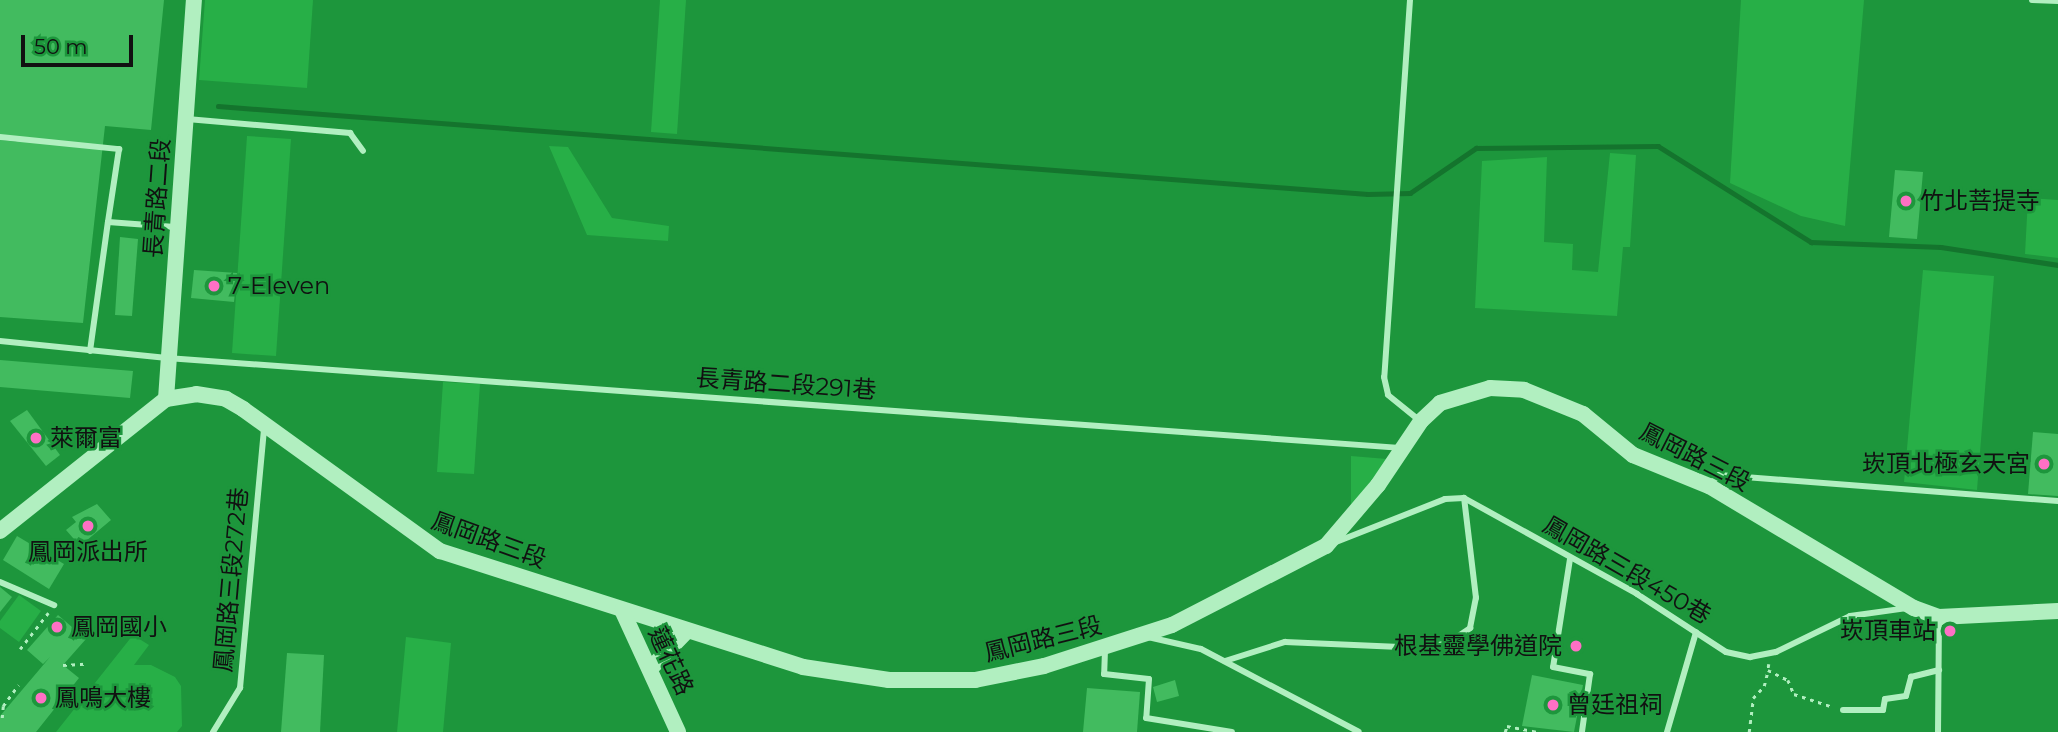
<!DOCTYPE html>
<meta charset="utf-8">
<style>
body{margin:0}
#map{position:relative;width:2058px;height:732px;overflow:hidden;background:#1d963c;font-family:Montserrat,"Noto Sans TC",sans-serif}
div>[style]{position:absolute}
.green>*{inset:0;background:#27af47}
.stream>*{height:4.5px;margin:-2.25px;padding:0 2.25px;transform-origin:2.25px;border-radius:2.25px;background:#14742d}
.building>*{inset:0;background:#42bb5f}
.path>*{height:2.5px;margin-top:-1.25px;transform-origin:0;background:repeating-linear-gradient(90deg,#b1efc0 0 3.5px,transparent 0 8.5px)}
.service>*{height:6px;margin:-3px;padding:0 3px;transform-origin:3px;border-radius:3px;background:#b1efc0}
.tertiary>*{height:16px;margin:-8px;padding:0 8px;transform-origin:8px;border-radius:8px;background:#b1efc0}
.dots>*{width:19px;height:19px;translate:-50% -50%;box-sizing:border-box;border:4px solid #1d963c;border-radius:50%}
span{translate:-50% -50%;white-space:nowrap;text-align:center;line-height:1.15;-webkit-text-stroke:5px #1d963c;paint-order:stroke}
.street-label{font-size:24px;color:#111}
.poi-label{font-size:24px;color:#111}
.left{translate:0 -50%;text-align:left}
.right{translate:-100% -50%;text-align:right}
.scale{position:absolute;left:21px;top:35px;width:112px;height:32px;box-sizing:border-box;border:4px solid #111;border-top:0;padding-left:9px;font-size:21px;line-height:24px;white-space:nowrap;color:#111;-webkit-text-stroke:5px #1d963c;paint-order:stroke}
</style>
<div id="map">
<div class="green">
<i style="clip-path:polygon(205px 0,313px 0,307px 88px,199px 80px)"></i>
<i style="clip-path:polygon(660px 0,686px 0,677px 134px,651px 132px)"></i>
<i style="clip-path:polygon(1741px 0,1864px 0,1845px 226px,1801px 216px,1730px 183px)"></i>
<i style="clip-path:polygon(247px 136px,291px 139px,276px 356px,232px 353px)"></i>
<i style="clip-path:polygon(549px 146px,568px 147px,612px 218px,669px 226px,668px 241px,587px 235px)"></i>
<i style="clip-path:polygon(1610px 153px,1636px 155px,1630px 247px,1623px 247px,1617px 316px,1475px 308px,1482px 161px,1547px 157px,1544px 242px,1573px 244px,1572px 270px,1598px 272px)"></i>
<i style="clip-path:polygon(2028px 198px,2058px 200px,2058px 258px,2025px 254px)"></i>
<i style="clip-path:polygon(1923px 270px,1994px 276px,1977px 490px,1904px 482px)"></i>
<i style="clip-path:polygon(443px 382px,480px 384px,474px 474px,437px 472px)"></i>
<i style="clip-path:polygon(1351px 456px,1387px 459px,1351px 508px)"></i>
<i style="clip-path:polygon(19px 595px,41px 611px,19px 642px,0 628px,0 621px)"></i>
<i style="clip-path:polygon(133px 635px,149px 645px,134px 665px,151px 665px,175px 677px,181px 686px,182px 726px,177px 732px,56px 732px)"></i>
<i style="clip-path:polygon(406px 637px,451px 643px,443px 732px,397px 732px)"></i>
</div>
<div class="stream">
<i style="left:218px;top:106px;width:1153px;rotate:4.38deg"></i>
<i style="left:1368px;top:194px;width:42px;rotate:-1.4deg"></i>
<i style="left:1410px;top:193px;width:80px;rotate:-34.3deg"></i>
<i style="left:1476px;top:148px;width:182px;rotate:-0.6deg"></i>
<i style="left:1658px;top:146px;width:181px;rotate:32.1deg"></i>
<i style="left:1811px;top:242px;width:130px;rotate:2.2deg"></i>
<i style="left:1941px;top:247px;width:118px;rotate:8.7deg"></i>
</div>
<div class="building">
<i style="clip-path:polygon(0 0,164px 0,151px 130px,105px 126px,83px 323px,0 317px,0 140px,18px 142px,0 135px)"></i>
<i style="clip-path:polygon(1895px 170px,1923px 172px,1917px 239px,1889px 237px)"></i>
<i style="clip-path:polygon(120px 237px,138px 239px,132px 316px,115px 315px)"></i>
<i style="clip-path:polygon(194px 270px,237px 273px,234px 302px,191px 298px)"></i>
<i style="clip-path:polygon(0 360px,133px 371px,130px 398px,0 387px)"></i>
<i style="clip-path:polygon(27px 410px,60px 455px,46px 466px,10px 421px)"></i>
<i style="clip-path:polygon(2033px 432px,2058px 434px,2058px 496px,2028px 494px)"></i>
<i style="clip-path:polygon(97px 504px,111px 520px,80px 546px,66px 530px,76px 522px,72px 517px)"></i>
<i style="clip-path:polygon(17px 536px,64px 564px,49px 589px,3px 560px)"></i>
<i style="clip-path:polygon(0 587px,12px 597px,0 612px)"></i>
<i style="clip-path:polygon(58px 615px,86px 639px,63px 665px,79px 678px,36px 732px,0 732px,0 716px,50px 657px,43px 664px,27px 650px)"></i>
<i style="clip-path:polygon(1944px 627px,1957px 627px,1956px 635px,1944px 634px)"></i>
<i style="clip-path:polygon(287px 653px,324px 655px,320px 732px,281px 732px)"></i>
<i style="clip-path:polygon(1532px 675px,1583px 685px,1574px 732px,1522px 726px)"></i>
<i style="clip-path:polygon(1175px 680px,1179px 696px,1157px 702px,1153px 687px)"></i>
<i style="clip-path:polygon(1087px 688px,1140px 692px,1137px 732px,1083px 732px)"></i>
</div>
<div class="path">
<i style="left:20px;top:649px;width:46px;rotate:-52.1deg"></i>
<i style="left:1769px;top:664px;width:6px;rotate:99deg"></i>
<i style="left:1768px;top:670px;width:22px;rotate:27deg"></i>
<i style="left:1788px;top:680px;width:15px;rotate:67deg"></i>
<i style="left:1794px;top:694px;width:41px;rotate:18.4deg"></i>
<i style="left:63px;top:665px;width:22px;rotate:-3deg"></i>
<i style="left:2px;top:718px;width:12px;rotate:-85deg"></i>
<i style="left:3px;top:706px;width:26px;rotate:-54deg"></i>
<i style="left:1505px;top:732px;width:6px;rotate:-72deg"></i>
<i style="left:1507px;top:726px;width:31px;rotate:11deg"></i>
<i style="left:1749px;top:732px;width:34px;rotate:-83deg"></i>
<i style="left:1753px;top:698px;width:16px;rotate:-47deg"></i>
<i style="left:1764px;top:686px;width:16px;rotate:-76deg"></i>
</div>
<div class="service">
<i style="left:1410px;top:0;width:378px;rotate:93.9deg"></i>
<i style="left:1384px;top:377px;width:18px;rotate:77deg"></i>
<i style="left:1388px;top:395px;width:40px;rotate:39deg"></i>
<i style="left:2032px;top:0;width:26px;rotate:2deg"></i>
<i style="left:187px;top:119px;width:164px;rotate:4.9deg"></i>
<i style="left:350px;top:133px;width:22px;rotate:54deg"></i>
<i style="left:0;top:137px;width:120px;rotate:5.8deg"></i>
<i style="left:119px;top:149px;width:74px;rotate:98.6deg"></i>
<i style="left:0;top:341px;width:168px;rotate:5.8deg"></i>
<i style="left:167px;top:358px;width:1236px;rotate:4.17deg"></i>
<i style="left:90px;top:351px;width:130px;rotate:-82.1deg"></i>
<i style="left:108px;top:222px;width:67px;rotate:4.3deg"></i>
<i style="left:1709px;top:486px;width:15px;rotate:-48deg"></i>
<i style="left:1719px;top:475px;width:340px;rotate:4.4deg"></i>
<i style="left:1336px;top:542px;width:117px;rotate:-21.5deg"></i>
<i style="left:1445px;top:499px;width:19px;rotate:-3deg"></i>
<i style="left:1464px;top:498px;width:198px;rotate:29deg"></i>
<i style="left:1637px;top:594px;width:106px;rotate:33.1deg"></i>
<i style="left:1726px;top:652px;width:25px;rotate:12deg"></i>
<i style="left:1750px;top:657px;width:26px;rotate:-11deg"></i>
<i style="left:1776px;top:652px;width:82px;rotate:-25.9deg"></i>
<i style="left:1850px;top:616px;width:59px;rotate:-7.9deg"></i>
<i style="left:1570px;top:559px;width:109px;rotate:98.9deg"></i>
<i style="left:1553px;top:667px;width:38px;rotate:11deg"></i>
<i style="left:1590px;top:674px;width:59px;rotate:97.9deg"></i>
<i style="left:0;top:582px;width:59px;rotate:23.1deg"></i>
<i style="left:1148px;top:637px;width:54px;rotate:12.8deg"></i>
<i style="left:1201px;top:649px;width:178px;rotate:27.7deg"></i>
<i style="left:1105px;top:650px;width:24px;rotate:92deg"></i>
<i style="left:1104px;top:674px;width:45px;rotate:6.3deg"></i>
<i style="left:1149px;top:679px;width:39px;rotate:94deg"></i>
<i style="left:1146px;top:718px;width:87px;rotate:9.2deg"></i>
<i style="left:1225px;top:661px;width:63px;rotate:-17.6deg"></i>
<i style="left:1285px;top:642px;width:138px;rotate:2.5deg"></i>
<i style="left:1423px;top:648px;width:25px;rotate:-11deg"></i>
<i style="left:1448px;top:643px;width:27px;rotate:-34deg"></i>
<i style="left:1470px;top:628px;width:31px;rotate:-79deg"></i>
<i style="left:1476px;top:598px;width:101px;rotate:-96.8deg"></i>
<i style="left:1843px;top:710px;width:40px"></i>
<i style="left:1883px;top:710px;width:11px;rotate:-80deg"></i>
<i style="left:1885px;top:699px;width:21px;rotate:-8deg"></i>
<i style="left:1906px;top:696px;width:20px;rotate:-75deg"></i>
<i style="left:1911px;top:677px;width:29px;rotate:-14deg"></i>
<i style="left:213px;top:732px;width:52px;rotate:-58.5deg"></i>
<i style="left:240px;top:688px;width:262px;rotate:-84.7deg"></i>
<i style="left:1667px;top:732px;width:104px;rotate:-73.8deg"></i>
<i style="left:1938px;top:732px;width:113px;rotate:-89.5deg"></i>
</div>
<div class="tertiary">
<i style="left:166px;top:399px;width:400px;rotate:-86deg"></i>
<i style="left:0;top:531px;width:212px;rotate:-38.5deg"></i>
<i style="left:166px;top:399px;width:30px;rotate:-9deg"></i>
<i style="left:196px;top:394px;width:30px;rotate:9deg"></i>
<i style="left:226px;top:399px;width:20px;rotate:30deg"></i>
<i style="left:243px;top:409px;width:243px;rotate:35.8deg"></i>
<i style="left:440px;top:551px;width:381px;rotate:17.7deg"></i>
<i style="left:803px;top:667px;width:87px;rotate:8.6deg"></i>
<i style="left:889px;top:680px;width:86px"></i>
<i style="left:975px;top:680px;width:70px;rotate:-11.5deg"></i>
<i style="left:1044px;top:666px;width:134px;rotate:-17.8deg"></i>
<i style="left:1172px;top:625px;width:173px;rotate:-27.2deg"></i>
<i style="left:1326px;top:546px;width:80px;rotate:-49.6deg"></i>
<i style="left:1378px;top:485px;width:77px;rotate:-56.1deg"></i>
<i style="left:1421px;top:421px;width:26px;rotate:-43deg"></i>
<i style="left:1440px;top:403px;width:52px;rotate:-16.7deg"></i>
<i style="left:1490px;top:388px;width:34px;rotate:3deg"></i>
<i style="left:1524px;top:390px;width:64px;rotate:22.1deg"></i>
<i style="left:1583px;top:414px;width:65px;rotate:39.4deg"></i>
<i style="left:1633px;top:455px;width:82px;rotate:22.2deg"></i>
<i style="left:1709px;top:486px;width:239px;rotate:30.8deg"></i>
<i style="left:1914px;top:608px;width:27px;rotate:20deg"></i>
<i style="left:1939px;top:617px;width:119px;rotate:-2.9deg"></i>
<i style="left:622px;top:610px;width:134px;rotate:65.3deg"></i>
<i style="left:650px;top:669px;width:53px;rotate:-45.8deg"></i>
</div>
<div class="dots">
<i style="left:1906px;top:201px;background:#fe70c5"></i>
<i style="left:214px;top:286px;background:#fe70c5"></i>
<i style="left:36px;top:438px;background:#fe70c5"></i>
<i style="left:2044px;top:464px;background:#fe70c5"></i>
<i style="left:88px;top:526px;background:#fe70c5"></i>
<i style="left:57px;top:627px;background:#fe70c5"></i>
<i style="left:1950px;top:631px;background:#fe70c5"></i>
<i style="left:1576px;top:646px;background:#fe70c5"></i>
<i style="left:41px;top:698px;background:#fe70c5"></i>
<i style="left:1553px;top:705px;background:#fe70c5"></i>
</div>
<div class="street-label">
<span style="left:157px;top:198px;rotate:-86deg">長青路二段</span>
<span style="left:786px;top:384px;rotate:4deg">長青路二段291巷</span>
<span style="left:1695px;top:457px;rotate:27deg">鳳岡路三段</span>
<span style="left:489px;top:540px;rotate:20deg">鳳岡路三段</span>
<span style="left:1627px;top:570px;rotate:30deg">鳳岡路三段450巷</span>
<span style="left:231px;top:580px;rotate:-85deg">鳳岡路三段272巷</span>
<span style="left:1043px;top:639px;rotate:-14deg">鳳岡路三段</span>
<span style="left:671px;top:661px;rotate:65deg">蓮花路</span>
</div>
<div class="poi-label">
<span class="left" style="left:1920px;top:201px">竹北菩提寺</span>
<span class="left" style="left:228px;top:286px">7-Eleven</span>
<span class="left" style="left:50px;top:438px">萊爾富</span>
<span class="right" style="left:2030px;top:464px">崁頂北極玄天宮</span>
<span style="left:88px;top:552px">鳳岡派出所</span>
<span class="left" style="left:71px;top:627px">鳳岡國小</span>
<span class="right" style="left:1936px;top:631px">崁頂車站</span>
<span class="right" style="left:1562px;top:646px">根基靈學佛道院</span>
<span class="left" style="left:55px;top:698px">鳳鳴大樓</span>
<span class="left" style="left:1567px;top:705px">曾廷祖祠</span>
</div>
<div class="scale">50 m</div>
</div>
